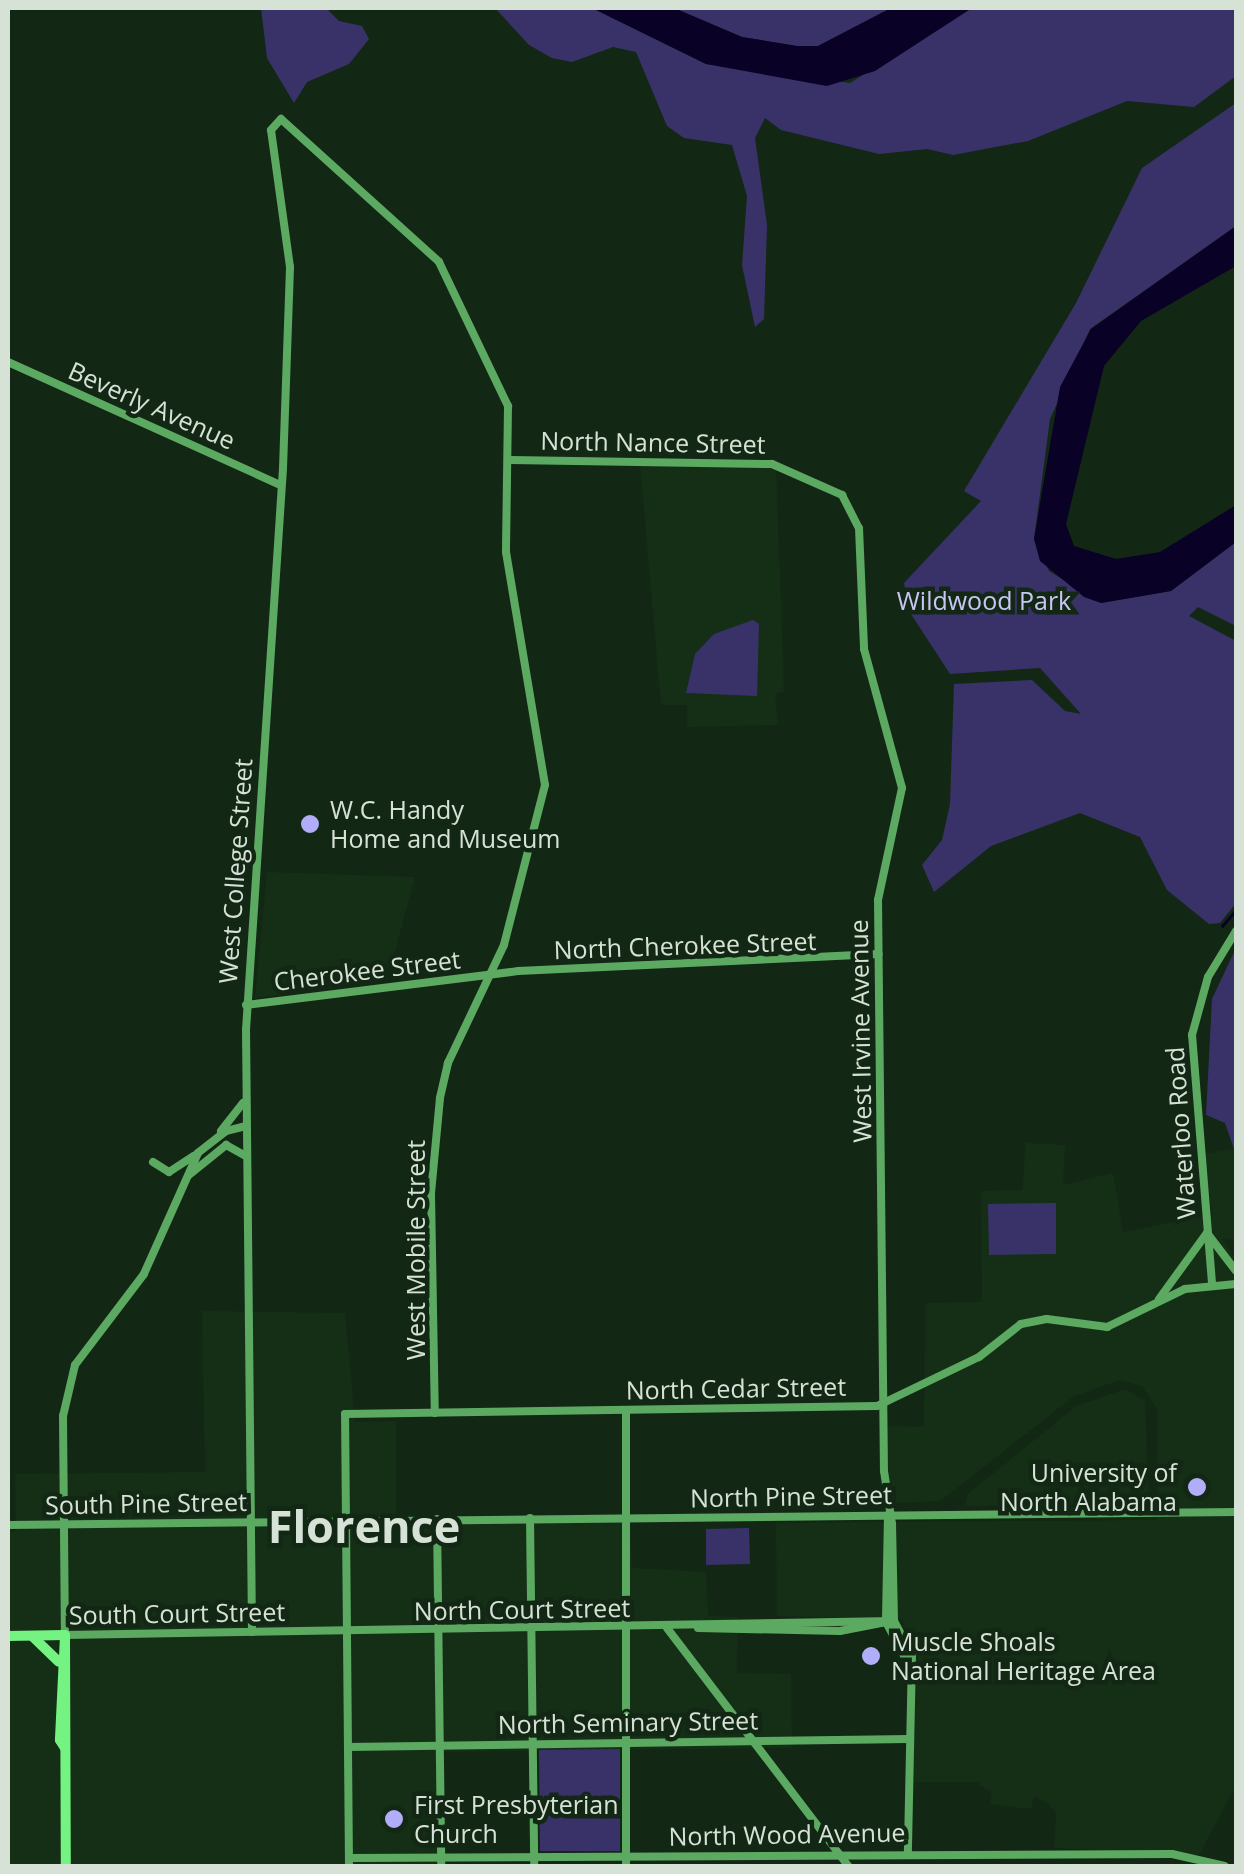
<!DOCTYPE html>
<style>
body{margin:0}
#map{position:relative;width:1244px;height:1874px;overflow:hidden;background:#132715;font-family:"Open Sans",sans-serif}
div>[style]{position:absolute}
.built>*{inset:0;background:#152f17}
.green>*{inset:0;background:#393269}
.water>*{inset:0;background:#0a0126}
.stream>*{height:2.5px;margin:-1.25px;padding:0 1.25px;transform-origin:1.25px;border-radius:1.25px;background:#0a0126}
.secondary>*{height:8px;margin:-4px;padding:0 4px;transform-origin:4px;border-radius:4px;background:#5ca962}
.highway>*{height:10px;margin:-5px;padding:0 5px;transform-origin:5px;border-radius:5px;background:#74f282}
.dots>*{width:28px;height:28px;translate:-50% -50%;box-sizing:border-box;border:5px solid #132715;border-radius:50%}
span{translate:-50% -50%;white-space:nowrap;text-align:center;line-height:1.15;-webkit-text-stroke:9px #132715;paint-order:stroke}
.street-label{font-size:25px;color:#d6e2d6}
.park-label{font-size:25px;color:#c8c6f4}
.poi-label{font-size:25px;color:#d6e2d6}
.left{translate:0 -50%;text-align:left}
.right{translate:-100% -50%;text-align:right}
.town-label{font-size:45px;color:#d6e2d6;font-weight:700}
.frame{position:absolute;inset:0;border:10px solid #d6e2d6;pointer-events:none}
</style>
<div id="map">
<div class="built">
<i style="clip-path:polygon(640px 463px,776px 468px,784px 692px,775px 694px,778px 725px,687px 727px,687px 705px,661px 705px)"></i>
<i style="clip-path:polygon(267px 872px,415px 877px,387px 981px,255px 998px)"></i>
<i style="clip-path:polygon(1026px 1143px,1065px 1145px,1063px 1185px,1113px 1173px,1123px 1232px,1212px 1215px,1204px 1154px,1236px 1148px,1236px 1240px,1222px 1239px,1236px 1259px,1236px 1785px,1199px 1855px,1054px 1848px,1056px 1813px,1045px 1801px,1034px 1797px,1031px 1809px,991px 1804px,991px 1793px,977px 1782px,914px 1782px,914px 1656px,902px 1619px,777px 1616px,776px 1523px,1157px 1520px,1157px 1408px,1142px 1386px,1120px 1380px,1074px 1396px,940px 1501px,889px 1503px,886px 1426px,924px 1427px,925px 1303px,982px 1302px,981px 1191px,1022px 1190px)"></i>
<i style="clip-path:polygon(202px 1311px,345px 1313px,355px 1422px,396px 1421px,396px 1519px,630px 1513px,632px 1568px,706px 1572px,708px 1616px,738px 1617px,737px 1673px,791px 1674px,792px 1748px,444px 1752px,447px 1866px,8px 1866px,8px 1532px,16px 1531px,15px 1474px,205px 1472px)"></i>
<i style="clip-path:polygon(1125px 1389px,1145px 1401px,1149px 1504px,965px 1506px,968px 1494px,1076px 1406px)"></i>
</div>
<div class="green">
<i style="clip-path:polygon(261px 8px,326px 8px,339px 21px,362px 26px,369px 39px,349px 64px,307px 82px,294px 103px,267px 58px)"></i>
<i style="clip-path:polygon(495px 8px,592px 8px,706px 64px,850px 83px,972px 8px,1236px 8px,1236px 76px,1194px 107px,1127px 101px,1028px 141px,953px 155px,927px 149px,879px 154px,781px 130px,765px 118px,755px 138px,767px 225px,764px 319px,755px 327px,742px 265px,747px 196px,732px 145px,684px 138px,667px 126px,636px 52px,613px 47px,572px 62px,552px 58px,529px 45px)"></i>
<i style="clip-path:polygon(674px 8px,891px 8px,818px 46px,797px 46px,742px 37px)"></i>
<i style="clip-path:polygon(1236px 103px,1236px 226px,1090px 329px,1050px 419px,1034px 539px,1049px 571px,1101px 603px,1171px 591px,1236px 542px,1236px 626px,1198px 607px,1189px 616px,1236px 641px,1236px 903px,1220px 923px,1209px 924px,1167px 890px,1140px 837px,1080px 813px,991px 846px,934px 892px,922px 865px,942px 840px,950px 804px,954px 684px,1032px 680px,1065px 711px,1081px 714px,1040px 668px,950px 674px,909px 611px,904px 583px,981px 501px,964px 491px,1076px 303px,1142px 168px)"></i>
<i style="clip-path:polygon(753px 620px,759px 624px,757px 696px,686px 693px,695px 654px,714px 634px)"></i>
<i style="clip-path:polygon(1236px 948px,1236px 1155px,1225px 1123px,1206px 1115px,1212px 999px)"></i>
<i style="clip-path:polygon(1056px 1203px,1056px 1254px,989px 1255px,988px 1204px)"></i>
<i style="clip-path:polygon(749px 1528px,750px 1564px,706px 1565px,706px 1529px)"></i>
<i style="clip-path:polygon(620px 1749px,620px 1851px,540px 1851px,539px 1750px)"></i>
</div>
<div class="water">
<i style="clip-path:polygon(592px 8px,674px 8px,742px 37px,797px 46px,818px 46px,891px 8px,972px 8px,875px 71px,827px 86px,706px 64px)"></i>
<i style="clip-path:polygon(1236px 226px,1236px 266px,1141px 321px,1104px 366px,1066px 524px,1074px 546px,1116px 559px,1160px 552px,1236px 505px,1236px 542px,1171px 591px,1101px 603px,1084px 597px,1040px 561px,1034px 539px,1060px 387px,1091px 329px)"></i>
</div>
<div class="stream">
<i style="left:1222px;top:926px;width:21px;rotate:-49deg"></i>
</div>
<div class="secondary">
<i style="left:8px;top:362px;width:299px;rotate:24.3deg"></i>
<i style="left:511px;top:460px;width:261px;rotate:0.9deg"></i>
<i style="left:772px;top:464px;width:77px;rotate:23.9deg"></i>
<i style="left:842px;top:495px;width:37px;rotate:63deg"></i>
<i style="left:859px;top:528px;width:121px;rotate:87.6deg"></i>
<i style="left:864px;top:649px;width:144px;rotate:74.7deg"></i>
<i style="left:902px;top:788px;width:115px;rotate:102.1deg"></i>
<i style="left:878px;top:900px;width:571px;rotate:89.4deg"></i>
<i style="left:884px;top:1471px;width:54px;rotate:81.4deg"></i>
<i style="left:892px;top:1524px;width:97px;rotate:88.8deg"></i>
<i style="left:894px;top:1621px;width:38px;rotate:62deg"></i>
<i style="left:912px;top:1655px;width:198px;rotate:91.2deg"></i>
<i style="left:246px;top:1005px;width:274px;rotate:-7.1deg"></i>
<i style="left:518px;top:971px;width:361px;rotate:-2.7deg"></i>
<i style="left:246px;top:1126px;width:21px;rotate:166deg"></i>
<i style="left:226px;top:1131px;width:36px;rotate:142deg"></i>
<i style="left:198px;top:1153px;width:133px;rotate:114.1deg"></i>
<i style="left:144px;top:1274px;width:114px;rotate:127.2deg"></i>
<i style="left:75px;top:1365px;width:52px;rotate:103.2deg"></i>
<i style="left:63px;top:1416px;width:219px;rotate:89.5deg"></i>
<i style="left:65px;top:1635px;width:829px;rotate:-0.97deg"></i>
<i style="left:221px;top:1131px;width:36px;rotate:-52deg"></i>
<i style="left:153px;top:1162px;width:19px;rotate:32deg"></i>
<i style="left:169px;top:1172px;width:30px;rotate:-33deg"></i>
<i style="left:189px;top:1175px;width:48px;rotate:-39deg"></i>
<i style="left:226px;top:1145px;width:21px;rotate:29deg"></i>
<i style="left:1212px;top:1283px;width:249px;rotate:-94.6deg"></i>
<i style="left:1192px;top:1035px;width:60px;rotate:-74.6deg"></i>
<i style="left:1208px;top:977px;width:54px;rotate:-58.7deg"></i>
<i style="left:1159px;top:1299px;width:82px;rotate:-54deg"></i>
<i style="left:1207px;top:1233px;width:48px;rotate:52.7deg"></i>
<i style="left:888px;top:1515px;width:107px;rotate:91.1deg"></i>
<i style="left:886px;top:1622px;width:47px;rotate:61.8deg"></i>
<i style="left:530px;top:1518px;width:348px;rotate:89.3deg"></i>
<i style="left:437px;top:1519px;width:347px;rotate:89.3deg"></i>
<i style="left:8px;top:1525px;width:1228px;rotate:-0.61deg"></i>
<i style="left:667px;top:1628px;width:299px;rotate:52.7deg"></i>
<i style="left:698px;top:1628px;width:142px;rotate:1.2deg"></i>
<i style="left:840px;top:1631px;width:47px;rotate:-11.1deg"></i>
<i style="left:252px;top:1632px;width:602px;rotate:-90.57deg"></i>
<i style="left:246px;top:1030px;width:563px;rotate:-86.23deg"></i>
<i style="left:283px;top:468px;width:201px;rotate:-88deg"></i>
<i style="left:290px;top:267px;width:138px;rotate:-97.9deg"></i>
<i style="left:271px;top:130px;width:15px;rotate:-48deg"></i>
<i style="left:281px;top:119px;width:213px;rotate:42.1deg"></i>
<i style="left:439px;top:262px;width:160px;rotate:64.4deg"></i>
<i style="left:508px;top:406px;width:146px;rotate:90.8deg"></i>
<i style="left:506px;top:552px;width:236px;rotate:80.5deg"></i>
<i style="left:545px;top:785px;width:165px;rotate:104.4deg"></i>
<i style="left:504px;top:945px;width:131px;rotate:115.4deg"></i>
<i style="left:448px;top:1063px;width:36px;rotate:103deg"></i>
<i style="left:440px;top:1098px;width:96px;rotate:95.4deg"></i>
<i style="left:431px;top:1194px;width:219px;rotate:89deg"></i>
<i style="left:348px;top:1747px;width:561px;rotate:-0.82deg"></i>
<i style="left:349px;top:1858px;width:823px;rotate:-0.28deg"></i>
<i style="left:1172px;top:1854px;width:54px;rotate:12.8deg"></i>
<i style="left:349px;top:1866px;width:452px;rotate:-90.5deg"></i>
<i style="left:345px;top:1414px;width:532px;rotate:-0.86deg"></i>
<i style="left:877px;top:1406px;width:113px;rotate:-25.7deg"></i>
<i style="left:979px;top:1357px;width:53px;rotate:-38.2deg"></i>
<i style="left:1021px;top:1324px;width:26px;rotate:-11deg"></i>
<i style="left:1047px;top:1319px;width:61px;rotate:7.6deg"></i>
<i style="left:1107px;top:1327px;width:87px;rotate:-26deg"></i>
<i style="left:1185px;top:1289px;width:51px;rotate:-5.6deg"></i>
<i style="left:626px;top:1866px;width:456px;rotate:-90deg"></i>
</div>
<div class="highway">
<i style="left:65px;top:1635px;width:231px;rotate:89.8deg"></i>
<i style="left:8px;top:1636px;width:57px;rotate:-1deg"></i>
<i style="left:32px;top:1636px;width:37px;rotate:44deg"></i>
<i style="left:65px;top:1636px;width:104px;rotate:92.8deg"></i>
<i style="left:60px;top:1740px;width:9px;rotate:58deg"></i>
</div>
<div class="dots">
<i style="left:310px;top:824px;background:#b2adf9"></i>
<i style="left:1197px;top:1487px;background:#b2adf9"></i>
<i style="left:871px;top:1656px;background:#b2adf9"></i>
<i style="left:394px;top:1819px;background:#b2adf9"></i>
</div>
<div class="street-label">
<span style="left:152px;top:405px;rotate:24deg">Beverly Avenue</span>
<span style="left:653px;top:442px;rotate:1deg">North Nance Street</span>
<span style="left:235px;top:871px;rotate:-86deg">West College Street</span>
<span style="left:685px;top:945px;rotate:-2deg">North Cherokee Street</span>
<span style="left:367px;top:970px;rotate:-7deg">Cherokee Street</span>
<span style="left:860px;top:1031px;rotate:-91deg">West Irvine Avenue</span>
<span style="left:1180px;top:1133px;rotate:-94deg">Waterloo Road</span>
<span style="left:415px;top:1250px;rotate:-90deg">West Mobile Street</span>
<span style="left:736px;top:1388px;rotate:-1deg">North Cedar Street</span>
<span style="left:791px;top:1496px;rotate:-1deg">North Pine Street</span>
<span style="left:146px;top:1503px;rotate:-1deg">South Pine Street</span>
<span style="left:522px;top:1609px;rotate:-1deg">North Court Street</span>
<span style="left:177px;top:1613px;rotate:-1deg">South Court Street</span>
<span style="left:628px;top:1722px;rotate:-1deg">North Seminary Street</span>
<span style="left:787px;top:1834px;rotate:-1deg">North Wood Avenue</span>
</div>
<div class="park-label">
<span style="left:984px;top:600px">Wildwood Park</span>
</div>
<div class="poi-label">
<span class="left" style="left:330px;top:824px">W.C. Handy<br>Home and Museum</span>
<span class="right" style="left:1177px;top:1487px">University of<br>North Alabama</span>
<span class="left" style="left:891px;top:1656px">Muscle Shoals<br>National Heritage Area</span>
<span class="left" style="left:414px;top:1819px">First Presbyterian<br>Church</span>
</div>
<div class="town-label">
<span style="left:364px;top:1526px">Florence</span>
</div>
<div class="frame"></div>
</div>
